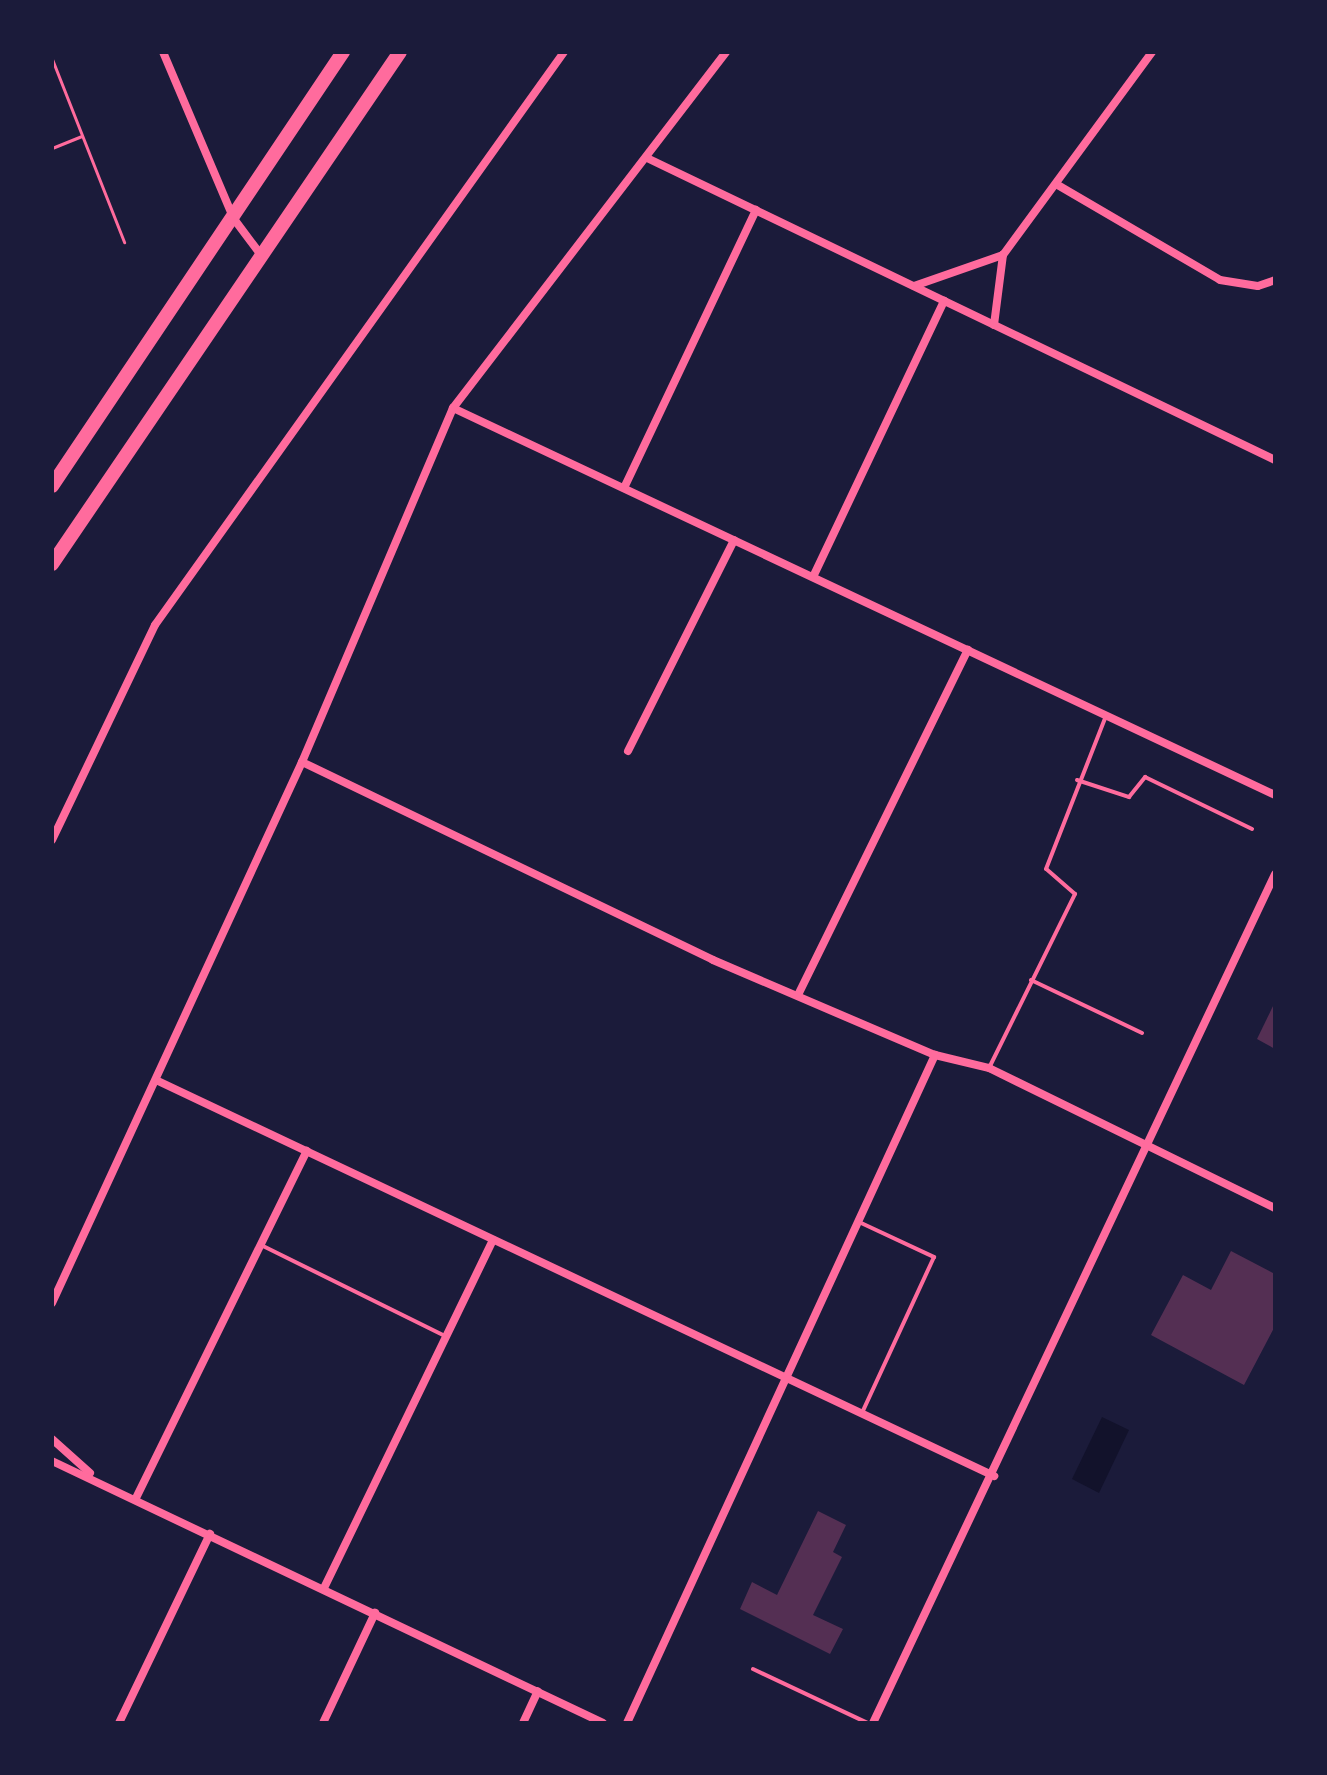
<!DOCTYPE html>
<style>
body{margin:0}
#map{position:relative;width:1327px;height:1775px;overflow:hidden;background:#1b1b3a;font-family:"Golos Text",sans-serif}
div>[style]{position:absolute}
.water>*{inset:0;background:#12122b}
.building>*{inset:0;background:#542f53}
.path>*{height:3px;margin:-1.5px;padding:0 1.5px;transform-origin:1.5px;border-radius:1.5px;background:#ff6b9d}
.service>*{height:4px;margin:-2px;padding:0 2px;transform-origin:2px;border-radius:2px;background:#ff6b9d}
.minor>*{height:8px;margin:-4px;padding:0 4px;transform-origin:4px;border-radius:4px;background:#ff6b9d}
.trunk>*{height:14px;margin:-7px;padding:0 7px;transform-origin:7px;border-radius:7px;background:#ff6b9d}
span{translate:-50% -50%;white-space:nowrap;text-align:center;line-height:1.15;-webkit-text-stroke:7px #1b1b3a;paint-order:stroke}
.frame{position:absolute;inset:0;border:54px solid #1b1b3a;pointer-events:none}
</style>
<div id="map">
<div class="water">
<i style="clip-path:polygon(1102px 1417px,1129px 1430px,1099px 1493px,1072px 1479px)"></i>
</div>
<div class="building">
<i style="clip-path:polygon(1275px 1002px,1275px 1049px,1257px 1039px)"></i>
<i style="clip-path:polygon(1231px 1251px,1275px 1274px,1275px 1326px,1244px 1385px,1151px 1335px,1183px 1275px,1211px 1290px)"></i>
<i style="clip-path:polygon(818px 1511px,846px 1525px,833px 1552px,842px 1557px,813px 1615px,843px 1629px,830px 1654px,740px 1609px,752px 1582px,777px 1595px)"></i>
</div>
<div class="path">
<i style="left:52px;top:59px;width:197px;rotate:68.5deg"></i>
<i style="left:52px;top:148px;width:32px;rotate:-22deg"></i>
</div>
<div class="service">
<i style="left:1077px;top:780px;width:55px;rotate:18.1deg"></i>
<i style="left:1129px;top:797px;width:26px;rotate:-51deg"></i>
<i style="left:1145px;top:777px;width:119px;rotate:25.9deg"></i>
<i style="left:1031px;top:980px;width:123px;rotate:25.5deg"></i>
<i style="left:990px;top:1066px;width:192px;rotate:-63.7deg"></i>
<i style="left:1075px;top:894px;width:38px;rotate:-139deg"></i>
<i style="left:1046px;top:869px;width:164px;rotate:-68.6deg"></i>
<i style="left:859px;top:1222px;width:83px;rotate:25deg"></i>
<i style="left:934px;top:1257px;width:170px;rotate:114.8deg"></i>
<i style="left:263px;top:1246px;width:203px;rotate:26.3deg"></i>
<i style="left:753px;top:1669px;width:127px;rotate:25.2deg"></i>
</div>
<div class="minor">
<i style="left:163px;top:52px;width:181px;rotate:67deg"></i>
<i style="left:234px;top:219px;width:45px;rotate:53.1deg"></i>
<i style="left:647px;top:158px;width:697px;rotate:25.68deg"></i>
<i style="left:1056px;top:184px;width:190px;rotate:30.3deg"></i>
<i style="left:1220px;top:280px;width:38px;rotate:9deg"></i>
<i style="left:1258px;top:286px;width:18px;rotate:-19deg"></i>
<i style="left:914px;top:286px;width:94px;rotate:-19.2deg"></i>
<i style="left:994px;top:325px;width:71px;rotate:-82.7deg"></i>
<i style="left:1003px;top:255px;width:252px;rotate:-53.7deg"></i>
<i style="left:453px;top:408px;width:909px;rotate:25.21deg"></i>
<i style="left:624px;top:488px;width:308px;rotate:-64.6deg"></i>
<i style="left:813px;top:577px;width:306px;rotate:-64.6deg"></i>
<i style="left:628px;top:751px;width:236px;rotate:-63.3deg"></i>
<i style="left:302px;top:762px;width:456px;rotate:25.7deg"></i>
<i style="left:713px;top:960px;width:241px;rotate:23.2deg"></i>
<i style="left:935px;top:1055px;width:56px;rotate:13.5deg"></i>
<i style="left:989px;top:1068px;width:318px;rotate:26.1deg"></i>
<i style="left:52px;top:840px;width:238px;rotate:-64.4deg"></i>
<i style="left:155px;top:625px;width:704px;rotate:-54.48deg"></i>
<i style="left:798px;top:995px;width:385px;rotate:-63.8deg"></i>
<i style="left:158px;top:1081px;width:925px;rotate:25.29deg"></i>
<i style="left:52px;top:1303px;width:596px;rotate:-65.2deg"></i>
<i style="left:302px;top:762px;width:385px;rotate:-66.9deg"></i>
<i style="left:453px;top:408px;width:449px;rotate:-52.5deg"></i>
<i style="left:52px;top:1439px;width:51px;rotate:41.8deg"></i>
<i style="left:52px;top:1461px;width:610px;rotate:25.43deg"></i>
<i style="left:136px;top:1498px;width:387px;rotate:-63.8deg"></i>
<i style="left:324px;top:1588px;width:387px;rotate:-64.1deg"></i>
<i style="left:119px;top:1723px;width:210px;rotate:-64.3deg"></i>
<i style="left:323px;top:1723px;width:122px;rotate:-64.7deg"></i>
<i style="left:523px;top:1723px;width:35px;rotate:-65deg"></i>
<i style="left:627px;top:1723px;width:736px;rotate:-65.25deg"></i>
<i style="left:873px;top:1723px;width:939px;rotate:-64.66deg"></i>
</div>
<div class="trunk">
<i style="left:52px;top:486px;width:523px;rotate:-56.16deg"></i>
<i style="left:52px;top:564px;width:619px;rotate:-55.8deg"></i>
</div>
<div class="frame"></div>
</div>
